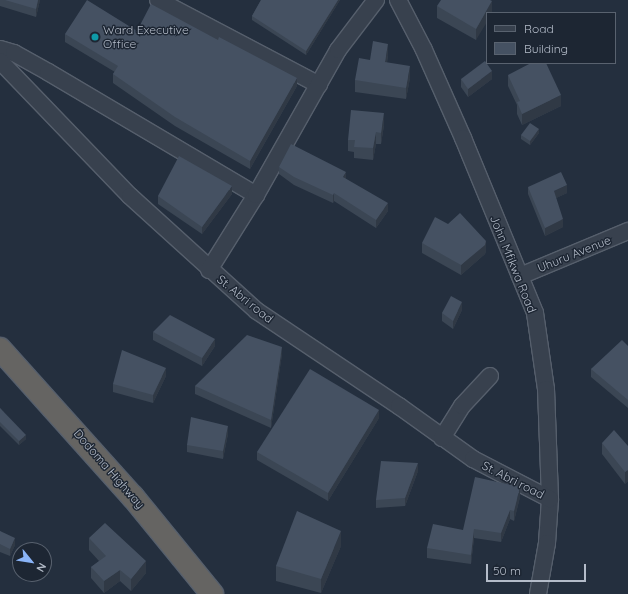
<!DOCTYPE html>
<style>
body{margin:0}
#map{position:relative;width:628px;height:594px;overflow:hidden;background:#242f3e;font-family:Quicksand,sans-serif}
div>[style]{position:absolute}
.roads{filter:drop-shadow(1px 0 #565f6c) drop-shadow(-1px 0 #565f6c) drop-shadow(0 1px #565f6c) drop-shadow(0 -1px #565f6c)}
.minor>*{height:16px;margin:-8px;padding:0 8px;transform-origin:8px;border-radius:8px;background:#38414e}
.trunk>*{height:22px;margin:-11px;padding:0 11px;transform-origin:11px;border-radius:11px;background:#656462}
.wall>*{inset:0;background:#3b4654}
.shaded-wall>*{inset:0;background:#303945}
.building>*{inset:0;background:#455162}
.dots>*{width:11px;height:11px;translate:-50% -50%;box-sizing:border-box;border:2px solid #1d2633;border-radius:50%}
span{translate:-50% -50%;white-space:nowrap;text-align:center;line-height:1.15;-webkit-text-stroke:3px #1d2633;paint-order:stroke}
.poi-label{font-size:12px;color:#b4bcc9}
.left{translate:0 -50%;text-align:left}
.street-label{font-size:12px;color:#b4bcc9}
.legend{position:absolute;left:486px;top:12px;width:130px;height:52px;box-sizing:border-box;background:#1d2633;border:1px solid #59626f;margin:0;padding:5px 7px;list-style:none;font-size:12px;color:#b4bcc9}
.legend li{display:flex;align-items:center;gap:8px;height:20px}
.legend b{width:20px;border:1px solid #59626f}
.north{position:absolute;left:12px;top:542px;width:40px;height:40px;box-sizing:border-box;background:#1d2633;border:1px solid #59626f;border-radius:50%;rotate:120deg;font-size:11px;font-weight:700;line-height:16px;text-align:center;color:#b4bcc9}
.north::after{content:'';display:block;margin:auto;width:14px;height:18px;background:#8ab4f8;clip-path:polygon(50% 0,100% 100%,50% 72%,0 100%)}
.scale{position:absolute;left:486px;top:564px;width:100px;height:18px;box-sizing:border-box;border:2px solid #b4bcc9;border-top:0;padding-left:5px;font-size:12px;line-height:14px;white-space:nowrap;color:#b4bcc9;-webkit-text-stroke:3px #1d2633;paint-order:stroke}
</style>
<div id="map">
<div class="roads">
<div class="minor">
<i style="left:158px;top:0;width:182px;rotate:27.8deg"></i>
<i style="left:398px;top:0;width:56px;rotate:62.5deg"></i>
<i style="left:424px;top:50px;width:96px;rotate:66.1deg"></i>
<i style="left:463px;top:138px;width:189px;rotate:67.6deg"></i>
<i style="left:535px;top:313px;width:77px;rotate:81.8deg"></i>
<i style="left:546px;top:389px;width:110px;rotate:87.9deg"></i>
<i style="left:550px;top:499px;width:44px;rotate:93.9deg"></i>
<i style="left:547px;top:543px;width:52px;rotate:100deg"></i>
<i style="left:0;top:49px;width:15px;rotate:16deg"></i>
<i style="left:14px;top:53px;width:39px;rotate:29deg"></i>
<i style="left:48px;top:72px;width:242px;rotate:30.6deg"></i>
<i style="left:0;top:61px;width:187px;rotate:46.1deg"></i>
<i style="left:130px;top:196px;width:171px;rotate:42.2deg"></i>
<i style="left:257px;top:311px;width:171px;rotate:33.8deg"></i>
<i style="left:399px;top:406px;width:91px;rotate:35.6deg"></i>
<i style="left:473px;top:459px;width:87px;rotate:27.5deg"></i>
<i style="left:209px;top:270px;width:89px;rotate:-57.9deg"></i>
<i style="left:256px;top:195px;width:167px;rotate:-60.5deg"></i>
<i style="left:338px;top:50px;width:63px;rotate:-52.8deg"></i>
<i style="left:520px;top:276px;width:117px;rotate:-22.6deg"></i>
<i style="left:442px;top:438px;width:38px;rotate:-58deg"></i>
<i style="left:462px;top:406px;width:41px;rotate:-47deg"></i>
</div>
<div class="trunk">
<i style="left:0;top:349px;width:199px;rotate:48.1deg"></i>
<i style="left:133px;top:497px;width:125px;rotate:50.8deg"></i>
</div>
</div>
<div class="wall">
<i style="clip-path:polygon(0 0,40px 0,36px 17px,0 6px)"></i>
<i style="clip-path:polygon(261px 0,340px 0,306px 55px,252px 20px,252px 16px)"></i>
<i style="clip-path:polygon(437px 6px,492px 13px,487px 13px,476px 40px,437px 18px)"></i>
<i style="clip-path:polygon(137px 31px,297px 86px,250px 169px,175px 126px,113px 83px,113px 74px,115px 72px,65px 42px,65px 34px)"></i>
<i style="clip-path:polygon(388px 55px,387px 63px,410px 78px,406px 99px,355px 92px,355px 80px,370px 60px)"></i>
<i style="clip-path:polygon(508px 75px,561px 106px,522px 125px,517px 114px,517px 105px,508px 86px)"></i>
<i style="clip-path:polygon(461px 79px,492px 79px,468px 97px,461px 87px)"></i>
<i style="clip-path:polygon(384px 125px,381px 144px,376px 144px,373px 160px,354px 158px,354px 152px,348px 151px,348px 140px)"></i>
<i style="clip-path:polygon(539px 133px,530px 145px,521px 139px,521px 135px)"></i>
<i style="clip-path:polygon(279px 167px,346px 179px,388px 211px,376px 228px,334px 201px,333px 203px,294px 185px,279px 174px)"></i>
<i style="clip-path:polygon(528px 187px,567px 193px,556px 198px,563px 227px,545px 236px,528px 194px)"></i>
<i style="clip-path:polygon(232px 194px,202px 234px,158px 204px,158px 196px)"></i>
<i style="clip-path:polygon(422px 243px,486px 251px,485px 254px,461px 275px,422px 253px)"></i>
<i style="clip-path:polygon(462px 310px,453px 329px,442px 321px,442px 313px)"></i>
<i style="clip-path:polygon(153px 332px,215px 346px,202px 366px,153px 340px)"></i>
<i style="clip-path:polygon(628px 346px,628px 408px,591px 377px,591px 369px)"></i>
<i style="clip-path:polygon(282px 354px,271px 428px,195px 394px,195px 386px)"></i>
<i style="clip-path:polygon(166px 376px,153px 403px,113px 392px,113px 384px)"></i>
<i style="clip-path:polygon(0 408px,26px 439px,19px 445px,0 426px)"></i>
<i style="clip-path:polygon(379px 418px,328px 501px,257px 460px,257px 452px)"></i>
<i style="clip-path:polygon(228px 434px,223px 459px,187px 452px,187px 445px)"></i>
<i style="clip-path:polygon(602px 443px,628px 446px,628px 481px,625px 484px,602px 454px)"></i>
<i style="clip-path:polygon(418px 471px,405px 506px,376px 508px,376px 500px)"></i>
<i style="clip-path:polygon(520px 497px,514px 521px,510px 519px,501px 542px,474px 538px,471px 564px,427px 558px,427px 548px,463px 530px)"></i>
<i style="clip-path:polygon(0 531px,15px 545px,10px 556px,0 552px)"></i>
<i style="clip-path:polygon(89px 538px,146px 573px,131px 591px,120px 581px,104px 593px,91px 578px,91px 567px,99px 561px,89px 550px)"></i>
<i style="clip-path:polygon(341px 546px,321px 593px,276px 581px,276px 566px)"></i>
</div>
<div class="shaded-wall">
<i style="clip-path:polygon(38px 0,40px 0,36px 17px,36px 9px)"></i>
<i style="clip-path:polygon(338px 0,340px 0,306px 55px,306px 51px)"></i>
<i style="clip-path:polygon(492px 1px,492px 13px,487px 13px,487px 22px,476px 40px,476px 29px)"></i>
<i style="clip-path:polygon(388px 44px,388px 55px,385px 74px,385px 62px)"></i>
<i style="clip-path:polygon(410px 66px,410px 78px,406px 99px,406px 88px)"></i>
<i style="clip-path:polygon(492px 71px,492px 79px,468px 97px,468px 89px)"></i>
<i style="clip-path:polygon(297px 78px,297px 86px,250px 169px,250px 161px)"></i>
<i style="clip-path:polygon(561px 95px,561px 106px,522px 125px,522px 114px)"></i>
<i style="clip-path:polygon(384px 113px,384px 125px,381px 144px,381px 133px)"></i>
<i style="clip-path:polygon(539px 129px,539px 133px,530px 145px,530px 141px)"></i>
<i style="clip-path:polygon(376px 132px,376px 144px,373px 160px,373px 148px)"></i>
<i style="clip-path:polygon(346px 172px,346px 180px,343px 177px)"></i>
<i style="clip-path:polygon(567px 185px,567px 193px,554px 199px,554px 191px)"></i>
<i style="clip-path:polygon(232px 186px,232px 194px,202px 234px,202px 227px)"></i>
<i style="clip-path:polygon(334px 193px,334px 201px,333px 203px,333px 195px)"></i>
<i style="clip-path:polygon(388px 203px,388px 211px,376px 228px,376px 220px)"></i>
<i style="clip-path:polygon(563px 219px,563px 227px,545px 236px,545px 228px)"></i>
<i style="clip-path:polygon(486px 241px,486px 251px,485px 254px,461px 275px,461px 265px)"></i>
<i style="clip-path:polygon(462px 302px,462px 310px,453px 329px,453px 321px)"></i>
<i style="clip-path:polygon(215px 339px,215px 346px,202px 366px,202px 358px)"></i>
<i style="clip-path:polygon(282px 347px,282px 354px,271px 428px,271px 420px)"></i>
<i style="clip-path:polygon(166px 368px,166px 376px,153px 403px,153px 395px)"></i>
<i style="clip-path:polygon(379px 410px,379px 418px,328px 501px,328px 493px)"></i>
<i style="clip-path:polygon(228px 426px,228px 434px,223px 459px,223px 451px)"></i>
<i style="clip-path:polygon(26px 435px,26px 439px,19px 445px,19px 441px)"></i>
<i style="clip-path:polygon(418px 463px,418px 471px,405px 506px,405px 498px)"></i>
<i style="clip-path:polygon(628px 470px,628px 481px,625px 484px,625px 472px)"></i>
<i style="clip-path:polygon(520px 487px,520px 497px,514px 521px,514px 511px)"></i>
<i style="clip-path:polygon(510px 510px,510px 519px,501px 542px,501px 533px)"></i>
<i style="clip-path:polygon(474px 529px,474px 538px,471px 564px,471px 555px)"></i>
<i style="clip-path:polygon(341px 531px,341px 546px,321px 593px,321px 579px)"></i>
<i style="clip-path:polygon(15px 538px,15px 545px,10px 556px,10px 549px)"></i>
<i style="clip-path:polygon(146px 561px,146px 573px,131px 591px,131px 579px)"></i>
<i style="clip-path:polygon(120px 570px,120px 581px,104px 593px,104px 581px)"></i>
</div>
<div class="building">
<i style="clip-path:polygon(5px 0,38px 0,36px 9px)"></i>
<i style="clip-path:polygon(87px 0,137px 31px,151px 4px,218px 40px,219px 37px,297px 78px,250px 161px,175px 117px,113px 74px,118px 66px,65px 34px)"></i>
<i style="clip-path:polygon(261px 0,338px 0,306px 51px,252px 16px)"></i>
<i style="clip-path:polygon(441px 0,490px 0,492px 1px,476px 29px,437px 6px)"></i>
<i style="clip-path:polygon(373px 41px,388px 44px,385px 62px,410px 66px,406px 88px,355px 80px,359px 58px,370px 60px)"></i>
<i style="clip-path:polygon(485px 61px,492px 71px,468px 89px,461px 79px)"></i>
<i style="clip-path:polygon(531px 63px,546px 63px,561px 95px,522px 114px,517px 102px,520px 101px,508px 75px)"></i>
<i style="clip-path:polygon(351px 110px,384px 113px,381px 133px,376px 132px,373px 148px,354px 147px,355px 140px,348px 140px)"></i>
<i style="clip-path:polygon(530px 123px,539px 129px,530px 141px,521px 135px)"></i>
<i style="clip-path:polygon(291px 144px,346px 172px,343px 177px,388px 203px,376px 220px,334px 193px,333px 195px,294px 177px,279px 167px)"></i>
<i style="clip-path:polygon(179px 156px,232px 186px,202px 227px,158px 196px)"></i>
<i style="clip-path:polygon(561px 172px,567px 185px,554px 191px,563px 219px,545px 228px,528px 187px)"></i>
<i style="clip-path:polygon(460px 213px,486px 241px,485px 245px,461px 265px,422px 243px,435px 217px,448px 224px)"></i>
<i style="clip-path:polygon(451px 296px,462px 302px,453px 321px,442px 313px)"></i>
<i style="clip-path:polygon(170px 315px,215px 339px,202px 358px,153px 332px)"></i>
<i style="clip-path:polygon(247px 335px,282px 347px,271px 420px,195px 386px)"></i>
<i style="clip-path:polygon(622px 340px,628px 346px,628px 400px,591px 369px)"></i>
<i style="clip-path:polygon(122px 350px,166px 368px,153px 395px,113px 384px)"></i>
<i style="clip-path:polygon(310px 369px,379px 410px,328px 493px,257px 452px)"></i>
<i style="clip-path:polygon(0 408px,26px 435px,19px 441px,0 422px)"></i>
<i style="clip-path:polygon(191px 417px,228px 426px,223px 451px,187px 445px)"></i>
<i style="clip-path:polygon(614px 430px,628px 446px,628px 470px,625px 472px,602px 443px)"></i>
<i style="clip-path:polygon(381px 461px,418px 463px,405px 498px,376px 500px)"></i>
<i style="clip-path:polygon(475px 477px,520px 487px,514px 511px,510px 510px,501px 533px,474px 529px,471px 555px,427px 548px,433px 524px,463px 530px)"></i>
<i style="clip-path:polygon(297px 511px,341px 531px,321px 579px,276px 566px)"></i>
<i style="clip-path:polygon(105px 523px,146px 561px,131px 579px,120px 570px,104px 581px,91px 567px,106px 556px,89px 538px)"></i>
<i style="clip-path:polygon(0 531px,15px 538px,10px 549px,0 544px)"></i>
</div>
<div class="dots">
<i style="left:95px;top:37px;background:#0f9aa8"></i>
</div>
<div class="poi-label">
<span class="left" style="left:103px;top:37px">Ward Executive<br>Office</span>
</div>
<div class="street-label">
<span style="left:574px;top:254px;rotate:-22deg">Uhuru Avenue</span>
<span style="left:513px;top:264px;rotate:68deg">John Mfikwa Road</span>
<span style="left:245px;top:299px;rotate:39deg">St. Abri road</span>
<span style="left:109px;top:469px;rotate:49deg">Dodoma Highway</span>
<span style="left:513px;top:480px;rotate:27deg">St. Abri road</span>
</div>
<ul class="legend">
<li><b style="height:5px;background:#38414e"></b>Road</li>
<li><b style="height:11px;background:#455162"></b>Building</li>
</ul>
<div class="north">N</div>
<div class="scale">50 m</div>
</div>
